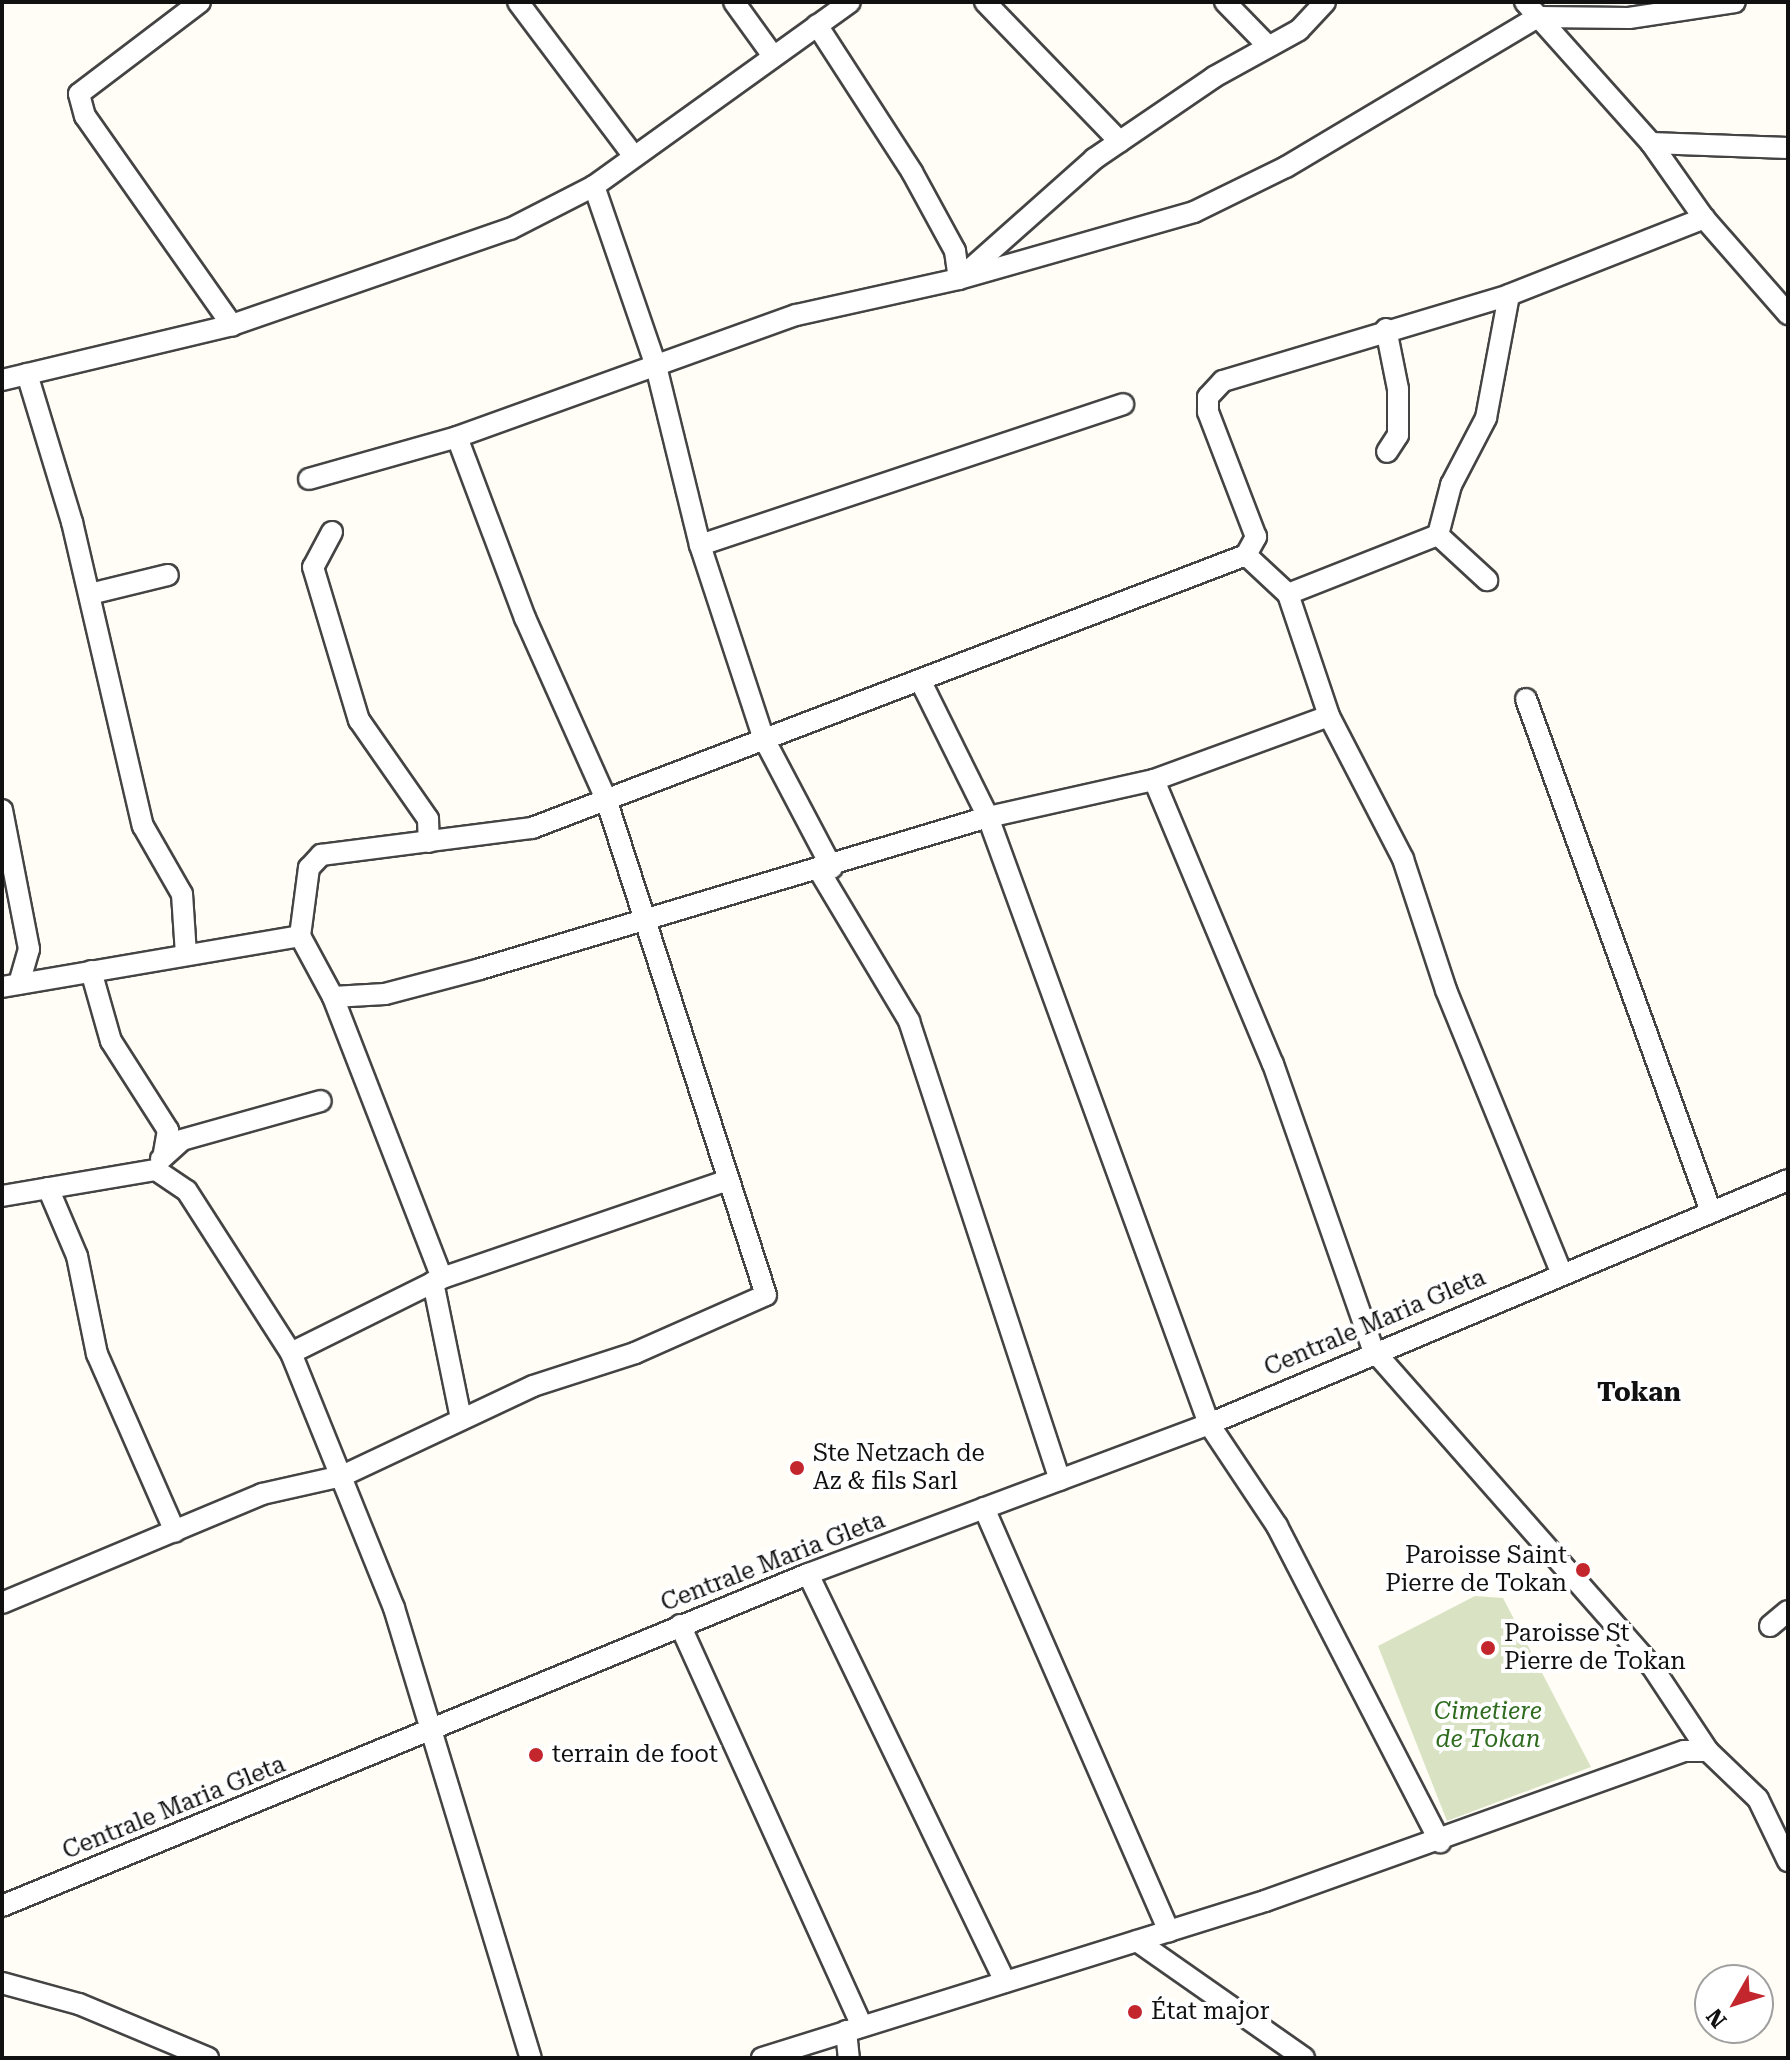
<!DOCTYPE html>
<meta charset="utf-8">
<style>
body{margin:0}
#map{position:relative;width:1790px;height:2060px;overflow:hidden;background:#fffdf5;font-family:"Roboto Serif",serif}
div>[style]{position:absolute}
.cemetery>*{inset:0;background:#d9e3c4}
.roads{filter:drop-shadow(2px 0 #444) drop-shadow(-2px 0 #444) drop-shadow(0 2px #444) drop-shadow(0 -2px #444)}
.minor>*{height:20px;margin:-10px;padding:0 10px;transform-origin:10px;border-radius:10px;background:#fff}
.dots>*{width:22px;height:22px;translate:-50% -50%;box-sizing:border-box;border:4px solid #fff;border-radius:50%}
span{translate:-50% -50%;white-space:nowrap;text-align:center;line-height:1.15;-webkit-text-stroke:8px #fff;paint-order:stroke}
.street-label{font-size:24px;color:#111}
.poi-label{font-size:24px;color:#111}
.left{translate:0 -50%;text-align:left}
.right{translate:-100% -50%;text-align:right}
.park-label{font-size:24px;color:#2f6b1f;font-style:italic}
.neighbourhood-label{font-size:26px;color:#111;font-weight:700}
.frame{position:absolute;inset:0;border:4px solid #111;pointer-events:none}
.north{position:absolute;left:1694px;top:1964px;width:80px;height:80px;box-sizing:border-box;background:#fff;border:2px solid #a0a0a0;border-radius:50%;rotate:231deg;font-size:22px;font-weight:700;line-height:32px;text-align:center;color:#111}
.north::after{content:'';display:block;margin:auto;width:28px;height:36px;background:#c4262e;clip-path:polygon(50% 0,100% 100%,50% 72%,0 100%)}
</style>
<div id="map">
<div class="cemetery">
<i style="clip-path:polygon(1475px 1596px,1503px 1598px,1591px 1767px,1447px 1821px,1378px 1646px)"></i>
</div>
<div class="roads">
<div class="minor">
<i style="left:200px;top:2px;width:152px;rotate:142.8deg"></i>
<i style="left:79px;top:94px;width:23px;rotate:75deg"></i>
<i style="left:85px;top:116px;width:256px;rotate:54.9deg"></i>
<i style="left:518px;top:2px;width:191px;rotate:53.1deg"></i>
<i style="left:734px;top:2px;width:67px;rotate:54.2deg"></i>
<i style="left:985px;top:2px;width:194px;rotate:46deg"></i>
<i style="left:1225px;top:2px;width:59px;rotate:45.7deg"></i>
<i style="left:1525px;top:2px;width:189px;rotate:48.2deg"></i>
<i style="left:1651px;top:143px;width:92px;rotate:54.8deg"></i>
<i style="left:1704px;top:218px;width:128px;rotate:48.8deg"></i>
<i style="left:817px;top:25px;width:175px;rotate:57.1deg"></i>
<i style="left:912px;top:172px;width:90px;rotate:61.4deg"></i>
<i style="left:955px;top:251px;width:28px;rotate:82deg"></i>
<i style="left:959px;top:279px;width:244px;rotate:-15.9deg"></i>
<i style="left:1194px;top:212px;width:102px;rotate:-26.1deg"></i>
<i style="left:1286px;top:167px;width:293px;rotate:-30.8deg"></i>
<i style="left:1538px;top:17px;width:91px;rotate:0.6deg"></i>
<i style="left:1629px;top:18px;width:107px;rotate:-8.6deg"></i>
<i style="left:1651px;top:143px;width:137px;rotate:2.1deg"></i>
<i style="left:594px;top:186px;width:190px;rotate:71deg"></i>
<i style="left:656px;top:366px;width:184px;rotate:76.2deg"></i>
<i style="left:700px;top:545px;width:202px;rotate:71.8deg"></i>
<i style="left:763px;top:737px;width:148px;rotate:62.2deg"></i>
<i style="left:1386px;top:329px;width:61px;rotate:78.7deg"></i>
<i style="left:1398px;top:389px;width:46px;rotate:90deg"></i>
<i style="left:1398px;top:435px;width:20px;rotate:123deg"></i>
<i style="left:27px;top:374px;width:155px;rotate:73.1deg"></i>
<i style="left:72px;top:522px;width:312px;rotate:76.9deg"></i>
<i style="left:143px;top:826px;width:78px;rotate:60.2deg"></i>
<i style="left:182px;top:894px;width:60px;rotate:86.2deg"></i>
<i style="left:2px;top:380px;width:236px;rotate:-13.4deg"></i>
<i style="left:232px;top:325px;width:294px;rotate:-19.1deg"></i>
<i style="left:510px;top:229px;width:94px;rotate:-27.1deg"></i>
<i style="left:594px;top:186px;width:315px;rotate:-35.7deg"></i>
<i style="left:309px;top:479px;width:154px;rotate:-15.8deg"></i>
<i style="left:457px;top:437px;width:360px;rotate:-19.8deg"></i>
<i style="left:796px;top:315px;width:167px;rotate:-12.5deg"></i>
<i style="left:959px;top:279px;width:181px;rotate:-41.6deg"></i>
<i style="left:1094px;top:159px;width:145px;rotate:-34.3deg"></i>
<i style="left:1214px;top:77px;width:97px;rotate:-28.9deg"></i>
<i style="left:1299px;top:30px;width:38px;rotate:-47deg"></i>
<i style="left:332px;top:532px;width:40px;rotate:118deg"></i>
<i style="left:313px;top:567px;width:160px;rotate:73.3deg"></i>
<i style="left:359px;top:720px;width:121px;rotate:55.1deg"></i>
<i style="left:428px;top:819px;width:23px;rotate:88deg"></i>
<i style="left:1438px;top:535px;width:52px;rotate:-75.4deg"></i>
<i style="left:1451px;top:485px;width:76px;rotate:-62.4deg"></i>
<i style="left:1486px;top:418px;width:125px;rotate:-79.4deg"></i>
<i style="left:1438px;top:535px;width:67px;rotate:42.6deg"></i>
<i style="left:700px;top:545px;width:446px;rotate:-18.4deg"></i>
<i style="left:1246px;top:555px;width:57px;rotate:42.9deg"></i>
<i style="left:1288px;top:594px;width:129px;rotate:71.4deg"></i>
<i style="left:1329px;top:716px;width:161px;rotate:62.6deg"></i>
<i style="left:1403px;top:859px;width:138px;rotate:71.8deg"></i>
<i style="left:1446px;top:990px;width:305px;rotate:67.8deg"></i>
<i style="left:90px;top:594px;width:80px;rotate:-13.7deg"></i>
<i style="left:1288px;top:594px;width:161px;rotate:-21.5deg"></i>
<i style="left:920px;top:680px;width:153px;rotate:63.6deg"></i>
<i style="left:988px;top:817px;width:646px;rotate:69.99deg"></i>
<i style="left:1209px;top:1424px;width:123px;rotate:56.3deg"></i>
<i style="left:1277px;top:1526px;width:356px;rotate:62.7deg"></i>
<i style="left:1526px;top:699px;width:542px;rotate:70.16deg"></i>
<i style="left:1154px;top:780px;width:308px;rotate:67.3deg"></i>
<i style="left:1273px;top:1064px;width:303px;rotate:70.7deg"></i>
<i style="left:1373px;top:1350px;width:420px;rotate:48.6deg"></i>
<i style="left:1651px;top:1665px;width:103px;rotate:56.5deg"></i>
<i style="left:1708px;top:1751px;width:69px;rotate:43.8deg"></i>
<i style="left:1758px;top:1799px;width:69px;rotate:64.2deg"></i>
<i style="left:2px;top:810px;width:142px;rotate:79deg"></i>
<i style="left:29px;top:949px;width:36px;rotate:106deg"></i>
<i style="left:820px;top:872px;width:174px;rotate:59.1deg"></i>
<i style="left:909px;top:1021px;width:483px;rotate:71.8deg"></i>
<i style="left:91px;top:971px;width:73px;rotate:74.1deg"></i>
<i style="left:111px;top:1041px;width:106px;rotate:57.4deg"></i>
<i style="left:168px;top:1130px;width:23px;rotate:100deg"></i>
<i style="left:2px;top:987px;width:302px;rotate:-9.7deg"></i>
<i style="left:333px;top:997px;width:52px;rotate:-3.3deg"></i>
<i style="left:385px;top:994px;width:98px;rotate:-14.7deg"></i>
<i style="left:480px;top:969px;width:530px;rotate:-16.66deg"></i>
<i style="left:988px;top:817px;width:170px;rotate:-12.6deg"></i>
<i style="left:1154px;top:780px;width:186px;rotate:-20.1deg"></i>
<i style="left:161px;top:1159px;width:28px;rotate:-42deg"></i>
<i style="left:182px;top:1140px;width:144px;rotate:-15.7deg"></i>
<i style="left:48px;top:1188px;width:74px;rotate:66.9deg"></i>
<i style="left:77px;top:1256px;width:100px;rotate:78.5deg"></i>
<i style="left:97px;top:1354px;width:194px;rotate:66.3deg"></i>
<i style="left:2px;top:1196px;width:156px;rotate:-9.6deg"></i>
<i style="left:156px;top:1170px;width:37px;rotate:34deg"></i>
<i style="left:187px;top:1191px;width:193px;rotate:57.3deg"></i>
<i style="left:291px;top:1353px;width:275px;rotate:68deg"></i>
<i style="left:394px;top:1608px;width:470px;rotate:73.1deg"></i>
<i style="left:442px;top:1278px;width:301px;rotate:-111.2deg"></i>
<i style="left:333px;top:997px;width:69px;rotate:-118.4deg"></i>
<i style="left:300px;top:936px;width:69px;rotate:-82.5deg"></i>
<i style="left:309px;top:868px;width:18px;rotate:-47deg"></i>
<i style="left:321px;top:855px;width:213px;rotate:-7.3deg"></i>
<i style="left:532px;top:828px;width:764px;rotate:-20.92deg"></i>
<i style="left:1246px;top:555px;width:21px;rotate:-61deg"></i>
<i style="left:1256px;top:537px;width:134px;rotate:-111deg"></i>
<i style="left:1208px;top:412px;width:15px;rotate:-90deg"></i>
<i style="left:1208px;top:397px;width:22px;rotate:-47deg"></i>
<i style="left:1223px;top:381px;width:299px;rotate:-16.7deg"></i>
<i style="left:1509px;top:295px;width:210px;rotate:-21.5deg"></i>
<i style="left:433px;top:1282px;width:139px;rotate:78.4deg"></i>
<i style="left:291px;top:1353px;width:169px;rotate:-26.4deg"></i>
<i style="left:442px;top:1278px;width:299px;rotate:-18.9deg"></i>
<i style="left:984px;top:1508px;width:462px;rotate:66.4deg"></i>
<i style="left:808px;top:1574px;width:453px;rotate:64.2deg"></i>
<i style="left:2px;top:1603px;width:282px;rotate:-22.7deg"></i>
<i style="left:262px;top:1494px;width:82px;rotate:-12.7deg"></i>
<i style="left:342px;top:1476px;width:211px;rotate:-25.2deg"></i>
<i style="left:533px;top:1386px;width:107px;rotate:-17.9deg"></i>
<i style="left:635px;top:1353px;width:143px;rotate:-23.9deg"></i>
<i style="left:766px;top:1295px;width:521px;rotate:-107.88deg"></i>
<i style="left:606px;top:799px;width:198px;rotate:-114.1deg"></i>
<i style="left:525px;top:618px;width:193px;rotate:-110.6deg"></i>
<i style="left:680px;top:1625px;width:440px;rotate:65.6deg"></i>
<i style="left:1770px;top:1626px;width:23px;rotate:-40deg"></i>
<i style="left:2px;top:1906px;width:872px;rotate:-22.39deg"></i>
<i style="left:808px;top:1574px;width:428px;rotate:-20.5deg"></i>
<i style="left:1209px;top:1424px;width:628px;rotate:-22.85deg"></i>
<i style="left:1137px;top:1941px;width:204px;rotate:35deg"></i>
<i style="left:2px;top:1983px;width:80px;rotate:15.3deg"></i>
<i style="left:79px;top:2004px;width:140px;rotate:22.7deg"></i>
<i style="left:846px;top:2031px;width:27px;rotate:84deg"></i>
<i style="left:762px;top:2058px;width:527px;rotate:-17.33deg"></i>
<i style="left:1265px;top:1901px;width:445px;rotate:-19.7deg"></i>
<i style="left:1684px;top:1751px;width:24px"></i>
</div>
</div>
<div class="dots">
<i style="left:797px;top:1468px;background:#c4262e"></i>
<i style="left:1583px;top:1570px;background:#c4262e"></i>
<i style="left:1488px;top:1648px;background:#c4262e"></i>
<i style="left:536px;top:1755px;background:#c4262e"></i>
<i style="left:1135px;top:2012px;background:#c4262e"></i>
</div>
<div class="street-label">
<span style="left:1375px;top:1323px;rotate:-23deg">Centrale Maria Gleta</span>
<span style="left:773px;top:1562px;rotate:-21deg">Centrale Maria Gleta</span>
<span style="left:174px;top:1808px;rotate:-22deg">Centrale Maria Gleta</span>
</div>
<div class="poi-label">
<span class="left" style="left:813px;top:1468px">Ste Netzach de<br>Az &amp; fils Sarl</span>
<span class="right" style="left:1567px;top:1570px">Paroisse Saint<br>Pierre de Tokan</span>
<span class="left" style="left:1504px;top:1648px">Paroisse St<br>Pierre de Tokan</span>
<span class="left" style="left:552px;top:1755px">terrain de foot</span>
<span class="left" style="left:1151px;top:2012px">État major</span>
</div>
<div class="park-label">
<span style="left:1488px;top:1726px">Cimetiere<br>de Tokan</span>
</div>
<div class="neighbourhood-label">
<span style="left:1639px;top:1393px">Tokan</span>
</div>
<div class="frame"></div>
<div class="north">N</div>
</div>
